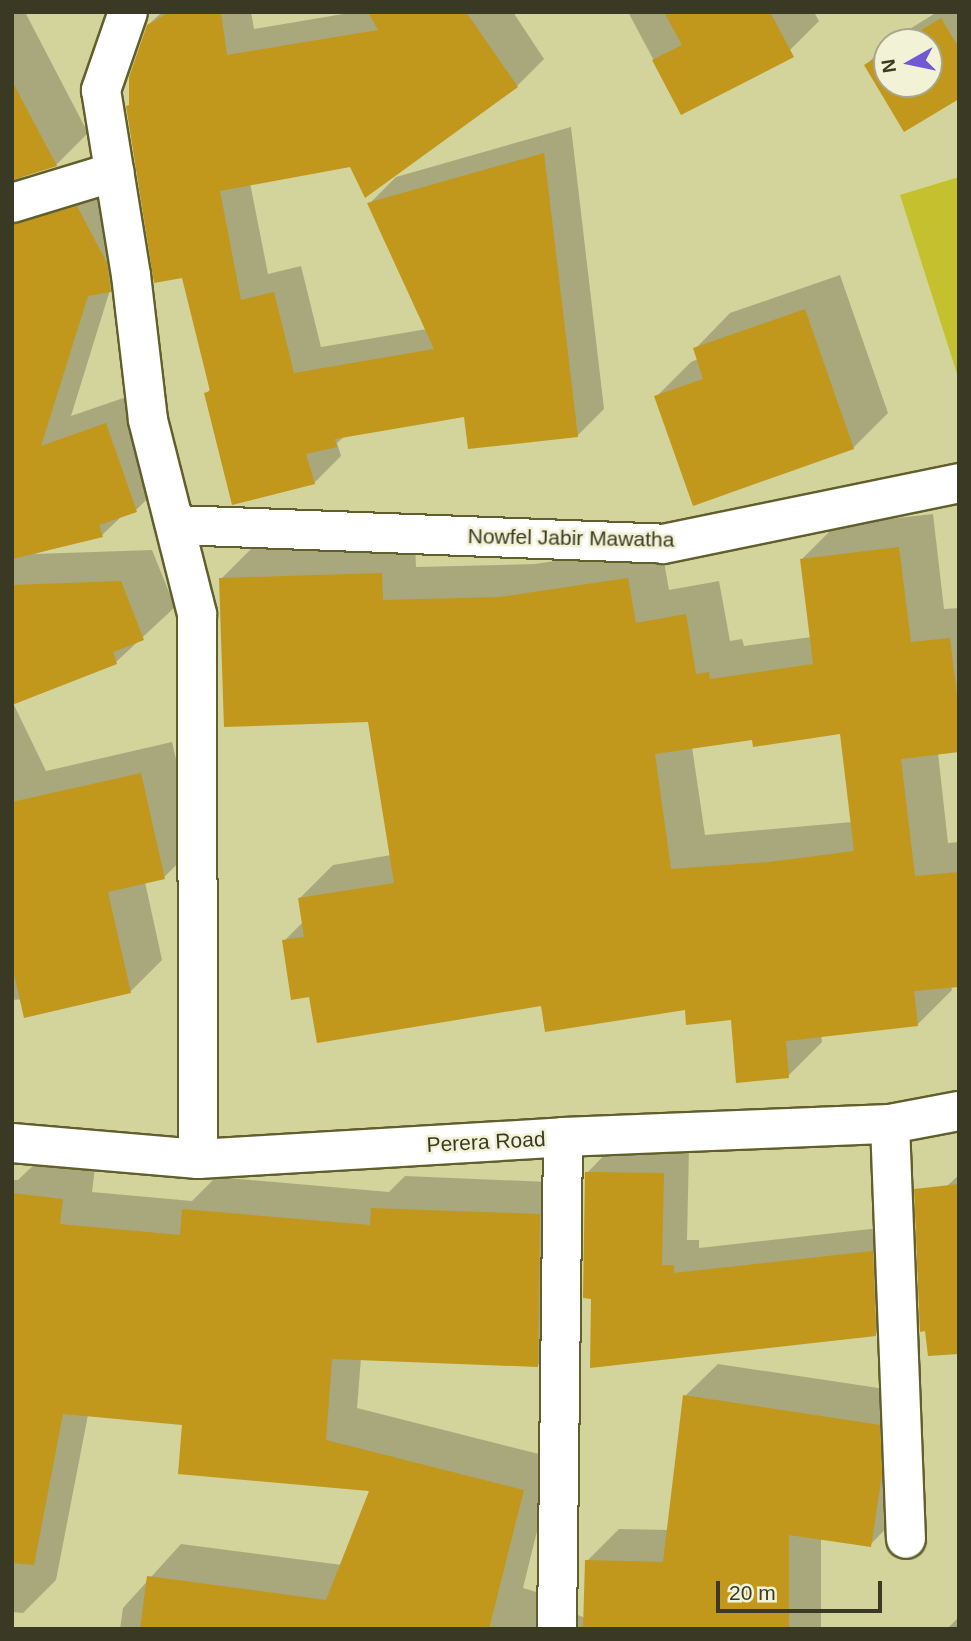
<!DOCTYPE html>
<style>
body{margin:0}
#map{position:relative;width:971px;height:1641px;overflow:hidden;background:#d3d39c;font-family:Helvetica,sans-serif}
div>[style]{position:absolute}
.green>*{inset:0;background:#c5c12e}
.shadow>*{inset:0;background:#0003}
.building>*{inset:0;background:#c1971c}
.roads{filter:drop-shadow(2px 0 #61602d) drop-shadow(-2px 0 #61602d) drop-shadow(0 2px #61602d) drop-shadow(0 -2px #61602d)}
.minor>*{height:38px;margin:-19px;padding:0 19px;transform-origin:19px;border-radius:19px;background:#fff}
span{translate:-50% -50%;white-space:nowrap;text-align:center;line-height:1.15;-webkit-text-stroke:5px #f1f2d6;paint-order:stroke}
.street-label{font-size:21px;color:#3a3a24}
.frame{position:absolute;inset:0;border:14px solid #3a3a24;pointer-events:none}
.north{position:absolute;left:873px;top:28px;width:70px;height:70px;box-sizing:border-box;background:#f1f2d6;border:2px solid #a8a88f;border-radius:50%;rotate:261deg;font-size:19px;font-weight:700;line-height:28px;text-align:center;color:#3a3a24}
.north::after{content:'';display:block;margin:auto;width:24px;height:32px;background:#7059d3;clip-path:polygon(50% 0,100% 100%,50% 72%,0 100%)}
.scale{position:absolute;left:716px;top:1581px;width:166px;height:32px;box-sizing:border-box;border:4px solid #3a3a24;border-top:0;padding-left:9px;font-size:21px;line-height:24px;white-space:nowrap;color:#3a3a24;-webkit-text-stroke:5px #f1f2d6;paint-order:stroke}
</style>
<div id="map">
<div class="green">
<i style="clip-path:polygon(959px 177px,959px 380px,900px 195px)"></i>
</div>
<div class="shadow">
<i style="clip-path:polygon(12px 12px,25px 12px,88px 133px,56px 165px,22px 177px,28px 187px,109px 175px,142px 258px,110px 290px,71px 416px,138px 393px,168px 479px,136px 510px,123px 515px,102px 535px,34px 554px,152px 550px,175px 607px,116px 662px,13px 703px,46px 771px,172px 742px,196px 846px,164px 877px,145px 882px,162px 960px,130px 992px,12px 1000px)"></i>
<i style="clip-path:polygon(162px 12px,251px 12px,254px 29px,355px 12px,513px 12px,544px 59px,517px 86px,365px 195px,351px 165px,250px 183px,268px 274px,301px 266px,321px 347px,427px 329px,369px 204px,396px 177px,571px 127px,604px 409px,577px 436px,466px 415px,346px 435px,337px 443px,341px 456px,314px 483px,206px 394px,211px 388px,184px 276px,131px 103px,148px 25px)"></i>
<i style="clip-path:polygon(628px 12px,703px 12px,682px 113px)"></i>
<i style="clip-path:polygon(731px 12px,814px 12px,819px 21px,790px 50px)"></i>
<i style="clip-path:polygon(937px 12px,959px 12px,959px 97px,904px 130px,866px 65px,887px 44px,887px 84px,929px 84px,929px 42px,889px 42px)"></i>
<i style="clip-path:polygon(840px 275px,888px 413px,853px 448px,656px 397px,691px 362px,698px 359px,695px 349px,730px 313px)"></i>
<i style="clip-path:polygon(evenodd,933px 514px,944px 609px,959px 608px,959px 750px,938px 753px,948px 843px,959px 842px,959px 985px,951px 986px,952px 990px,918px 1024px,821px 1035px,822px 1042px,788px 1076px,733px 1018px,687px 1008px,542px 1004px,284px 941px,303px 922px,299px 899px,333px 865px,391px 855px,370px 721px,221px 579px,255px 545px,415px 539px,416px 567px,535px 564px,661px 545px,669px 590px,719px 581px,730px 641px,742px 639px,744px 646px,812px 637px,802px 559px,836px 525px,933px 514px,841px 732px,852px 822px,705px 835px,692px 747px,754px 738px,841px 732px)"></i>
<i style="clip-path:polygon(612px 1147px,689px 1148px,687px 1240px,699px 1240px,699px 1248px,898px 1226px,901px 1309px,875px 1335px,593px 1297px,587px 1173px)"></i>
<i style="clip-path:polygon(38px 1161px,95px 1167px,92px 1192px,192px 1201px,216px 1177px,389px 1192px,405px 1176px,572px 1183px,570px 1333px,538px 1365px,361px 1358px,357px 1408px,555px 1458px,523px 1588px,569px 1602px,578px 1615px,585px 1618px,587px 1561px,619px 1529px,669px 1530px,685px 1396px,718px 1364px,912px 1393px,902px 1512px,870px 1545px,821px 1537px,821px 1629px,120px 1629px,123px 1608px,181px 1544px,342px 1565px,372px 1489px,184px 1423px,88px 1415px,56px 1580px,23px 1613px,12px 1612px,12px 1180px,18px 1180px)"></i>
<i style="clip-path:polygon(959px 1175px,959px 1303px,947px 1186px)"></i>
<i style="clip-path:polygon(959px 1617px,959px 1629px,947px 1629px)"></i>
</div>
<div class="building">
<i style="clip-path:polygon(170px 12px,221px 12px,227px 55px,378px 30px,368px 12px,466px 12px,518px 87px,365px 198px,350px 167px,220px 191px,241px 300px,274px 292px,294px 373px,434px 349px,367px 203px,544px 153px,578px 437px,468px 449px,464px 417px,335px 439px,337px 447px,306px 454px,315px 484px,232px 505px,204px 393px,210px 391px,182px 278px,154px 283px,126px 106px,129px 105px,129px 77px,147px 25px)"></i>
<i style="clip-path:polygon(664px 12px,770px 12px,794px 57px,681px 115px,652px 60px,682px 45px)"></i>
<i style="clip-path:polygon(941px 18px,959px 48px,959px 99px,904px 132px,864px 65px,887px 51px,887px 84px,929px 84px,929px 42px,902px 42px)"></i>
<i style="clip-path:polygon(12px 81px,57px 166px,12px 180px)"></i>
<i style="clip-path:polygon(77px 206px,107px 263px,111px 292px,88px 296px,41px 446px,106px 423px,137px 512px,99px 525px,103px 537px,12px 559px,12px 224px)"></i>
<i style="clip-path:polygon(805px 309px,854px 449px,693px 506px,654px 396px,703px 379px,693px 348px)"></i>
<i style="clip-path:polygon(evenodd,899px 547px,911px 642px,950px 638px,959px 711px,959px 752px,901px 759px,915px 876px,959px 872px,959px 987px,914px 991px,918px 1026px,786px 1041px,789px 1078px,736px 1083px,731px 1020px,686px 1025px,685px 1010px,545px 1032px,541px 1006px,317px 1043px,309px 997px,291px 1000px,282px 940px,304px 937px,298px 898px,394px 883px,368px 722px,224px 727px,219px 578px,382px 573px,383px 600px,500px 597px,628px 578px,636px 623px,686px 614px,696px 674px,709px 672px,710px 679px,813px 664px,800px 559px,899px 547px,840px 734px,854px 851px,769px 862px,671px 869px,655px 754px,752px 740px,753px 747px,840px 734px)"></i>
<i style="clip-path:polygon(121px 581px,144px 640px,113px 652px,117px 664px,12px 705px,12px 585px)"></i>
<i style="clip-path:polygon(141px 773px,165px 879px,108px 892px,131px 993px,24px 1018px,12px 965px,12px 802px)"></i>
<i style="clip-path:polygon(585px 1172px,664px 1173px,662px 1265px,674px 1265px,674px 1273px,873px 1251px,876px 1336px,590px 1368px,591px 1299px,583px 1298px)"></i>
<i style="clip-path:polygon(959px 1184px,959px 1354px,928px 1356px,925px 1331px,920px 1332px,914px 1189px)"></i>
<i style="clip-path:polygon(12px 1193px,63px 1199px,60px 1224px,180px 1235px,182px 1209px,370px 1225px,371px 1208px,540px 1214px,538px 1367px,332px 1359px,326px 1440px,524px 1490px,489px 1629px,140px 1629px,147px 1576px,326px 1600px,369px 1491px,178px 1474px,182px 1425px,63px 1414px,34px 1565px,12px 1563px)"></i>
<i style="clip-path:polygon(683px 1395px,880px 1425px,882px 1474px,871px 1547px,789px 1535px,789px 1629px,583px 1629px,585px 1560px,663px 1562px)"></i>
</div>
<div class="roads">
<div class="minor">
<i style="left:128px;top:12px;width:83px;rotate:109.1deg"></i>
<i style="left:101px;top:90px;width:187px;rotate:80.8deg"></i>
<i style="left:131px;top:275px;width:146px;rotate:83.3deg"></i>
<i style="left:148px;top:420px;width:200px;rotate:75.8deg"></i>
<i style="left:197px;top:614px;width:545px;rotate:89.89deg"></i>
<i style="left:12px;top:203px;width:107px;rotate:-16.9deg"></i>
<i style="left:177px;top:525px;width:486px;rotate:2.2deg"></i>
<i style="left:663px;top:544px;width:302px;rotate:-11.6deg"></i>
<i style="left:890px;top:1124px;width:415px;rotate:87.8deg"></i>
<i style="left:12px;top:1143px;width:187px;rotate:4.9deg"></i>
<i style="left:198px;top:1159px;width:366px;rotate:-3.4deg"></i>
<i style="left:563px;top:1137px;width:327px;rotate:-2.3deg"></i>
<i style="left:890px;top:1124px;width:70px;rotate:-10.7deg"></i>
<i style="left:557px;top:1629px;width:492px;rotate:-89.3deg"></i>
</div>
</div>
<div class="street-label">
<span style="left:571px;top:538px;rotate:1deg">Nowfel Jabir Mawatha</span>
<span style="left:486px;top:1142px;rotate:-3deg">Perera Road</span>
</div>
<div class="frame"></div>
<div class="north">N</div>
<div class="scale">20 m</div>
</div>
